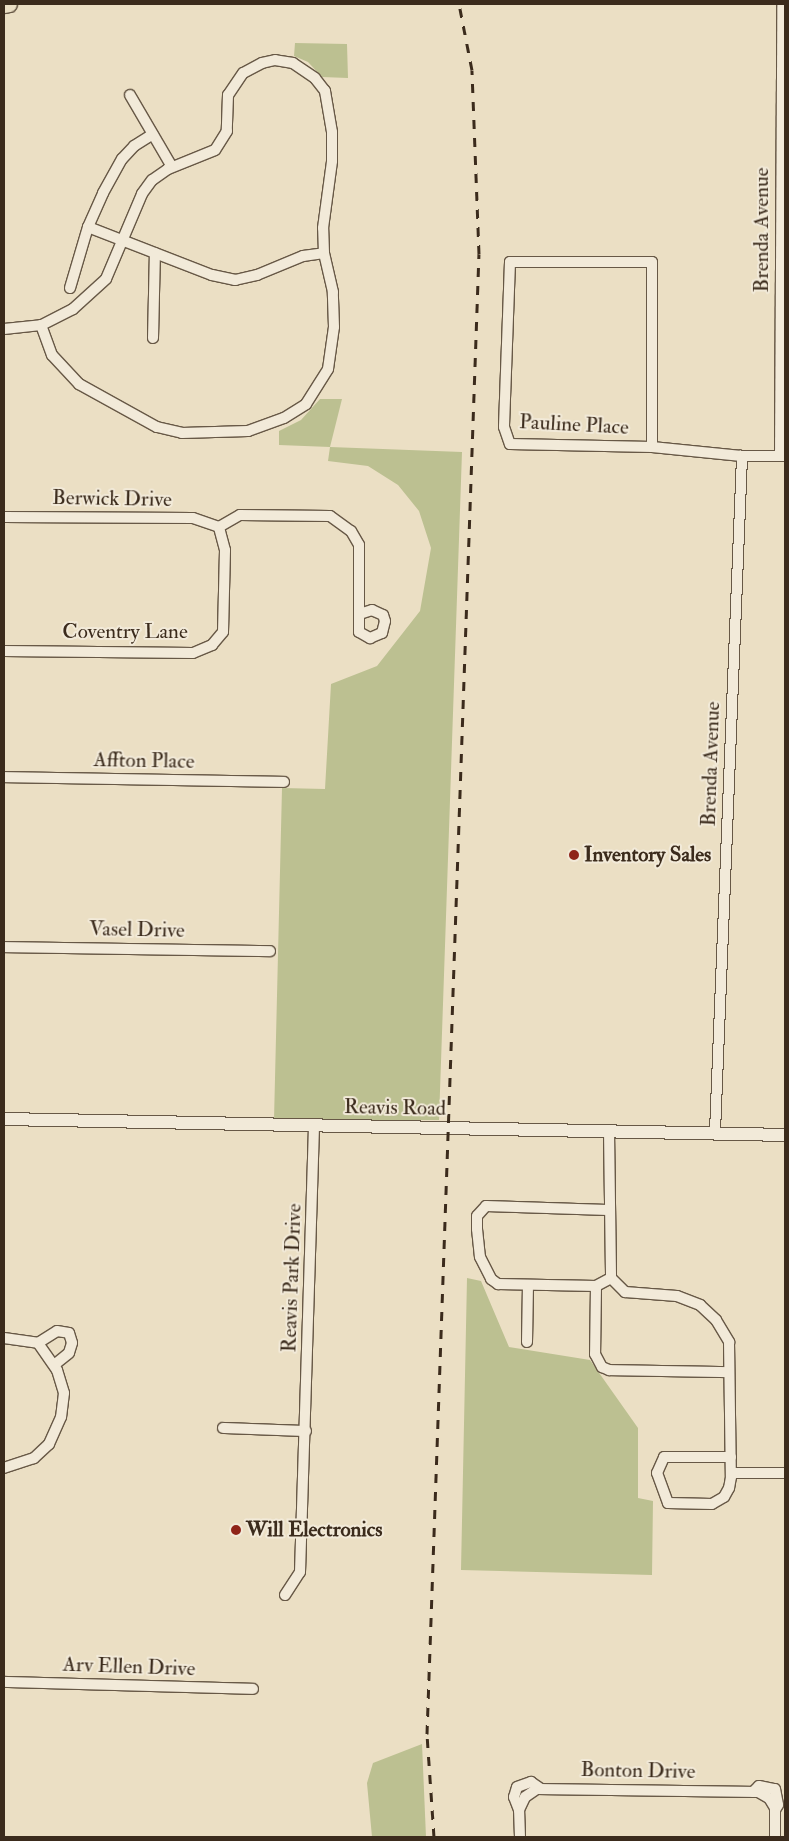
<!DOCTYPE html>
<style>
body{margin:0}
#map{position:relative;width:789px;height:1841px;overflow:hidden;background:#ebdfc4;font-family:"IM FELL Double Pica",serif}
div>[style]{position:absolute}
.green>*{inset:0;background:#bcc091}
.roads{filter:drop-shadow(1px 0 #675846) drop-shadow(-1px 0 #675846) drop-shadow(0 1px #675846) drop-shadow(0 -1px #675846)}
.minor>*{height:10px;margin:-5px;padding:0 5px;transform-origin:5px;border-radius:5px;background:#f2ead9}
.tertiary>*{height:12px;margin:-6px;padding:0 6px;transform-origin:6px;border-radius:6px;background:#f2ead9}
.primary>*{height:15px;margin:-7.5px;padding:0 7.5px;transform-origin:7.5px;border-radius:7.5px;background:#ebdfc4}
.rail>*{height:3px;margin-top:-1.5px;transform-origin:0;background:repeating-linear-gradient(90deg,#3b2b1c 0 9px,transparent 0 18px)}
.dots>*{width:14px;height:14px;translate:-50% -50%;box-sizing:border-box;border:2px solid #f2ead9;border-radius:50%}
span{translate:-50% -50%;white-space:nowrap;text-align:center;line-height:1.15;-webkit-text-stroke:4px #f2ead9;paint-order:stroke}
.street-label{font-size:21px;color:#3b2b1c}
.poi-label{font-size:21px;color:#3b2b1c;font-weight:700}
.left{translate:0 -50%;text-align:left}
.frame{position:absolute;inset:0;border:5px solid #3b2b1c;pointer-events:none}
</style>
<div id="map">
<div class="green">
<i style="clip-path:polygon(295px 43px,347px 44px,348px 78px,322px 77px,308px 62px,294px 56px)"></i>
<i style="clip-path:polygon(320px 399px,342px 399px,330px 447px,462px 452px,439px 1120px,274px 1120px,282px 788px,325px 789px,331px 684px,377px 666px,420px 611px,431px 548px,419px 511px,398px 485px,368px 466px,328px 461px,330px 447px,279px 445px,279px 431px,301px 420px)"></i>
<i style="clip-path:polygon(467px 1278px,481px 1281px,509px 1347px,590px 1360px,638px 1428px,638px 1498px,653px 1501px,652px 1575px,461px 1570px)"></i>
<i style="clip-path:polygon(422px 1744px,426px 1837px,372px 1837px,367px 1783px,373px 1763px)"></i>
</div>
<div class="roads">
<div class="minor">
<i style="left:130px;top:95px;width:83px;rotate:59.7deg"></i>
<i style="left:88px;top:227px;width:133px;rotate:21.2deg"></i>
<i style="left:212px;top:275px;width:24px;rotate:12deg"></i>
<i style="left:235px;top:280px;width:23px;rotate:-13deg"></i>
<i style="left:257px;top:275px;width:50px;rotate:-22.4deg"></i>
<i style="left:303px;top:256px;width:21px;rotate:-8deg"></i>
<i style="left:70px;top:288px;width:64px;rotate:-73.6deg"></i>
<i style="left:88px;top:227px;width:37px;rotate:-66deg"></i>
<i style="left:103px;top:193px;width:39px;rotate:-61deg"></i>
<i style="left:122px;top:159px;width:18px;rotate:-47deg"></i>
<i style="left:134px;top:146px;width:22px;rotate:-32deg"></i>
<i style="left:4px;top:329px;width:37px;rotate:-6deg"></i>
<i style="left:41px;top:325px;width:32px;rotate:70deg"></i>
<i style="left:52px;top:355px;width:40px;rotate:47deg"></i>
<i style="left:79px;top:384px;width:89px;rotate:28.9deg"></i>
<i style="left:157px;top:427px;width:26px;rotate:13deg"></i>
<i style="left:182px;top:433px;width:66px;rotate:-1.7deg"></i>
<i style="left:248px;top:431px;width:38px;rotate:-20deg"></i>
<i style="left:284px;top:418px;width:26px;rotate:-32deg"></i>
<i style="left:306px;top:404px;width:41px;rotate:-57.8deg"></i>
<i style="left:328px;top:369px;width:42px;rotate:-81.9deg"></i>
<i style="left:334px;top:327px;width:35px;rotate:-92deg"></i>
<i style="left:333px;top:292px;width:40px;rotate:-103deg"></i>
<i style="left:324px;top:253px;width:25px;rotate:-92deg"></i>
<i style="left:323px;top:228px;width:68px;rotate:-82.3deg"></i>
<i style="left:332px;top:161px;width:29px;rotate:-90deg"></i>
<i style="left:332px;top:132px;width:42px;rotate:-99.7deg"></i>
<i style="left:325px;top:91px;width:16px;rotate:-128deg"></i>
<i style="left:315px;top:78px;width:27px;rotate:-146deg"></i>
<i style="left:293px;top:63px;width:18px;rotate:-171deg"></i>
<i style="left:275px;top:60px;width:13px;rotate:167deg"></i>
<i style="left:262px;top:63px;width:21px;rotate:152deg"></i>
<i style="left:243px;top:73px;width:27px;rotate:124deg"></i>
<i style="left:228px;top:95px;width:36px;rotate:92deg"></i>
<i style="left:227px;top:131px;width:22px;rotate:122deg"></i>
<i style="left:215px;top:150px;width:51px;rotate:158deg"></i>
<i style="left:168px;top:169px;width:19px;rotate:145deg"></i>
<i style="left:152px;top:180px;width:17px;rotate:126deg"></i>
<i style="left:142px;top:194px;width:92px;rotate:113deg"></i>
<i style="left:106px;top:279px;width:45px;rotate:137.7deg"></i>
<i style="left:73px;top:309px;width:36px;rotate:153deg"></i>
<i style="left:153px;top:338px;width:85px;rotate:-88.7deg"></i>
<i style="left:652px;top:447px;width:185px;rotate:-90deg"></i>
<i style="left:652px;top:262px;width:142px;rotate:180deg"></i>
<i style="left:510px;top:262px;width:165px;rotate:92.1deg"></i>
<i style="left:504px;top:427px;width:18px;rotate:71deg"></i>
<i style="left:510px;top:444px;width:142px;rotate:1.2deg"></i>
<i style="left:652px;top:447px;width:90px;rotate:5.7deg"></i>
<i style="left:742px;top:456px;width:43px"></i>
<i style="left:780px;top:456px;width:452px;rotate:-89.7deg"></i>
<i style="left:4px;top:517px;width:189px;rotate:0.3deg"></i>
<i style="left:193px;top:518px;width:28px;rotate:19deg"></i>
<i style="left:219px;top:527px;width:24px;rotate:-30deg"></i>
<i style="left:240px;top:515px;width:90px;rotate:0.6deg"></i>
<i style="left:330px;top:516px;width:26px;rotate:36deg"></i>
<i style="left:351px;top:531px;width:16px;rotate:60deg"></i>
<i style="left:359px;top:545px;width:87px;rotate:90deg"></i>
<i style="left:359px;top:632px;width:13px;rotate:29deg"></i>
<i style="left:370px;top:638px;width:13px;rotate:-23deg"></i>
<i style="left:382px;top:633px;width:12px;rotate:-76deg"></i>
<i style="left:385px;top:621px;width:6px;rotate:-108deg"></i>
<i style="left:383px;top:615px;width:12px;rotate:-156deg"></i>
<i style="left:372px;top:610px;width:13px;rotate:162deg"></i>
<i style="left:4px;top:651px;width:189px;rotate:0.6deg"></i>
<i style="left:193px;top:653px;width:21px;rotate:-23deg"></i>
<i style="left:212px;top:645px;width:17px;rotate:-50deg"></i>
<i style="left:223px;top:632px;width:82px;rotate:-88.6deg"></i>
<i style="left:225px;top:550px;width:24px;rotate:-105deg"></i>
<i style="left:4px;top:777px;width:280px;rotate:1deg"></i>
<i style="left:4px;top:947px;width:266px;rotate:0.9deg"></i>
<i style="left:609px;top:1131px;width:147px;rotate:89.2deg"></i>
<i style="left:611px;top:1278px;width:20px;rotate:45deg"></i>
<i style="left:625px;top:1292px;width:52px;rotate:4.4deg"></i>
<i style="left:677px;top:1296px;width:25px;rotate:21deg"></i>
<i style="left:700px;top:1305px;width:22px;rotate:43deg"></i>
<i style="left:716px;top:1320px;width:26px;rotate:59deg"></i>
<i style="left:729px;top:1342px;width:135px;rotate:89.2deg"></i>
<i style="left:731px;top:1477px;width:11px;rotate:100deg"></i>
<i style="left:729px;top:1488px;width:10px;rotate:119deg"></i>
<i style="left:724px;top:1497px;width:14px;rotate:150deg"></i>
<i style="left:712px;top:1504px;width:44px;rotate:-178.7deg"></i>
<i style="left:668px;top:1503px;width:32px;rotate:-110deg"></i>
<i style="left:657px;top:1473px;width:17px;rotate:-66deg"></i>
<i style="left:664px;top:1457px;width:67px"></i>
<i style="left:715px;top:1132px;width:677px;rotate:-87.71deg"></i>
<i style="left:608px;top:1210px;width:122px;rotate:-178.1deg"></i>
<i style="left:486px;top:1206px;width:13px;rotate:132deg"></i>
<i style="left:477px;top:1216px;width:13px;rotate:90deg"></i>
<i style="left:477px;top:1229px;width:28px;rotate:84deg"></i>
<i style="left:480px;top:1257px;width:25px;rotate:63deg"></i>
<i style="left:491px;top:1279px;width:9px;rotate:36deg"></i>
<i style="left:498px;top:1284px;width:98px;rotate:1.2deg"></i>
<i style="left:596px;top:1286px;width:17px;rotate:-28deg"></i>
<i style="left:596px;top:1286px;width:68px;rotate:90.8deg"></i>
<i style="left:595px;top:1354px;width:15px;rotate:62deg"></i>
<i style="left:602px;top:1367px;width:8px;rotate:23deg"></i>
<i style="left:609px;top:1370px;width:120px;rotate:1deg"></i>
<i style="left:4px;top:1338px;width:34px;rotate:8deg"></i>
<i style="left:38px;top:1343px;width:33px;rotate:55deg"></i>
<i style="left:57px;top:1370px;width:24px;rotate:73deg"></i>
<i style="left:64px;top:1393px;width:24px;rotate:97deg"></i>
<i style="left:61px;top:1417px;width:30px;rotate:114deg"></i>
<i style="left:49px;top:1444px;width:21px;rotate:137deg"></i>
<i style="left:34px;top:1458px;width:32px;rotate:162deg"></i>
<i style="left:527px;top:1342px;width:57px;rotate:-89deg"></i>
<i style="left:38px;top:1343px;width:22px;rotate:-32deg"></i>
<i style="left:57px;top:1331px;width:12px;rotate:9deg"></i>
<i style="left:69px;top:1333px;width:10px;rotate:73deg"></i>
<i style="left:72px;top:1343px;width:10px;rotate:107deg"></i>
<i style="left:69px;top:1353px;width:19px;rotate:141deg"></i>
<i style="left:223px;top:1428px;width:83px;rotate:2.1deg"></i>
<i style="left:731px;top:1473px;width:54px"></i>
<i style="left:285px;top:1595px;width:27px;rotate:-57deg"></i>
<i style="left:300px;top:1572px;width:445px;rotate:-88.2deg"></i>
<i style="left:4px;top:1682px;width:249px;rotate:1.6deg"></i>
<i style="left:753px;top:1792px;width:8px;rotate:-45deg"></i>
<i style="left:759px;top:1786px;width:16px;rotate:11deg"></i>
<i style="left:775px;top:1789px;width:16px;rotate:79deg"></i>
<i style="left:778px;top:1805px;width:6px;rotate:121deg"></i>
<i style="left:519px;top:1810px;width:14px;rotate:-111deg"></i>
<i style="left:514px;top:1797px;width:10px;rotate:-73deg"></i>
<i style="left:517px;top:1787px;width:15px;rotate:-20deg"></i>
<i style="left:531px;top:1782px;width:12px;rotate:35deg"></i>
<i style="left:520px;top:1837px;width:27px;rotate:-92deg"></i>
<i style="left:519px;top:1810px;width:14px;rotate:-65deg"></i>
<i style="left:525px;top:1797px;width:14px;rotate:-34deg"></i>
<i style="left:537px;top:1789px;width:221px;rotate:0.8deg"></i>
<i style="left:758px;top:1792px;width:13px;rotate:29deg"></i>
<i style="left:769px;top:1798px;width:12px;rotate:59deg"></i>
<i style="left:775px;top:1808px;width:29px;rotate:90deg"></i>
</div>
<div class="tertiary">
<i style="left:4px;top:1119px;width:781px;rotate:1.17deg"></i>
</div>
<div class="primary">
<i style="left:4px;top:5px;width:5px;rotate:-11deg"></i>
</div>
</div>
<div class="rail">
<i style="left:434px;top:1837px;width:103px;rotate:-93.9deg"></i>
<i style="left:427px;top:1734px;width:1481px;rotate:-87.99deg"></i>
<i style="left:479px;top:254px;width:184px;rotate:-92.2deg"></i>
<i style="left:472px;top:70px;width:67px;rotate:-101.1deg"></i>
</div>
<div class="dots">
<i style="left:574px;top:855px;background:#8f2418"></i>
<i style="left:236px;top:1530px;background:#8f2418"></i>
</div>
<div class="street-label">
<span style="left:762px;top:230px;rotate:-90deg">Brenda Avenue</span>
<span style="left:574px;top:425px;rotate:3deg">Pauline Place</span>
<span style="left:112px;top:499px;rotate:1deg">Berwick Drive</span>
<span style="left:125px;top:632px">Coventry Lane</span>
<span style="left:144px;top:761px;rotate:1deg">Affton Place</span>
<span style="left:711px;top:764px;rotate:-88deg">Brenda Avenue</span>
<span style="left:137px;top:930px;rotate:1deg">Vasel Drive</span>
<span style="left:395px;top:1108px;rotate:1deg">Reavis Road</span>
<span style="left:292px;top:1278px;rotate:-88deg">Reavis Park Drive</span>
<span style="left:129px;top:1667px;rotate:2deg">Arv Ellen Drive</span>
<span style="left:638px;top:1771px;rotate:1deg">Bonton Drive</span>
</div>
<div class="poi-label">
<span class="left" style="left:584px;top:855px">Inventory Sales</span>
<span class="left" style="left:246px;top:1530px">Will Electronics</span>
</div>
<div class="frame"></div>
</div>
